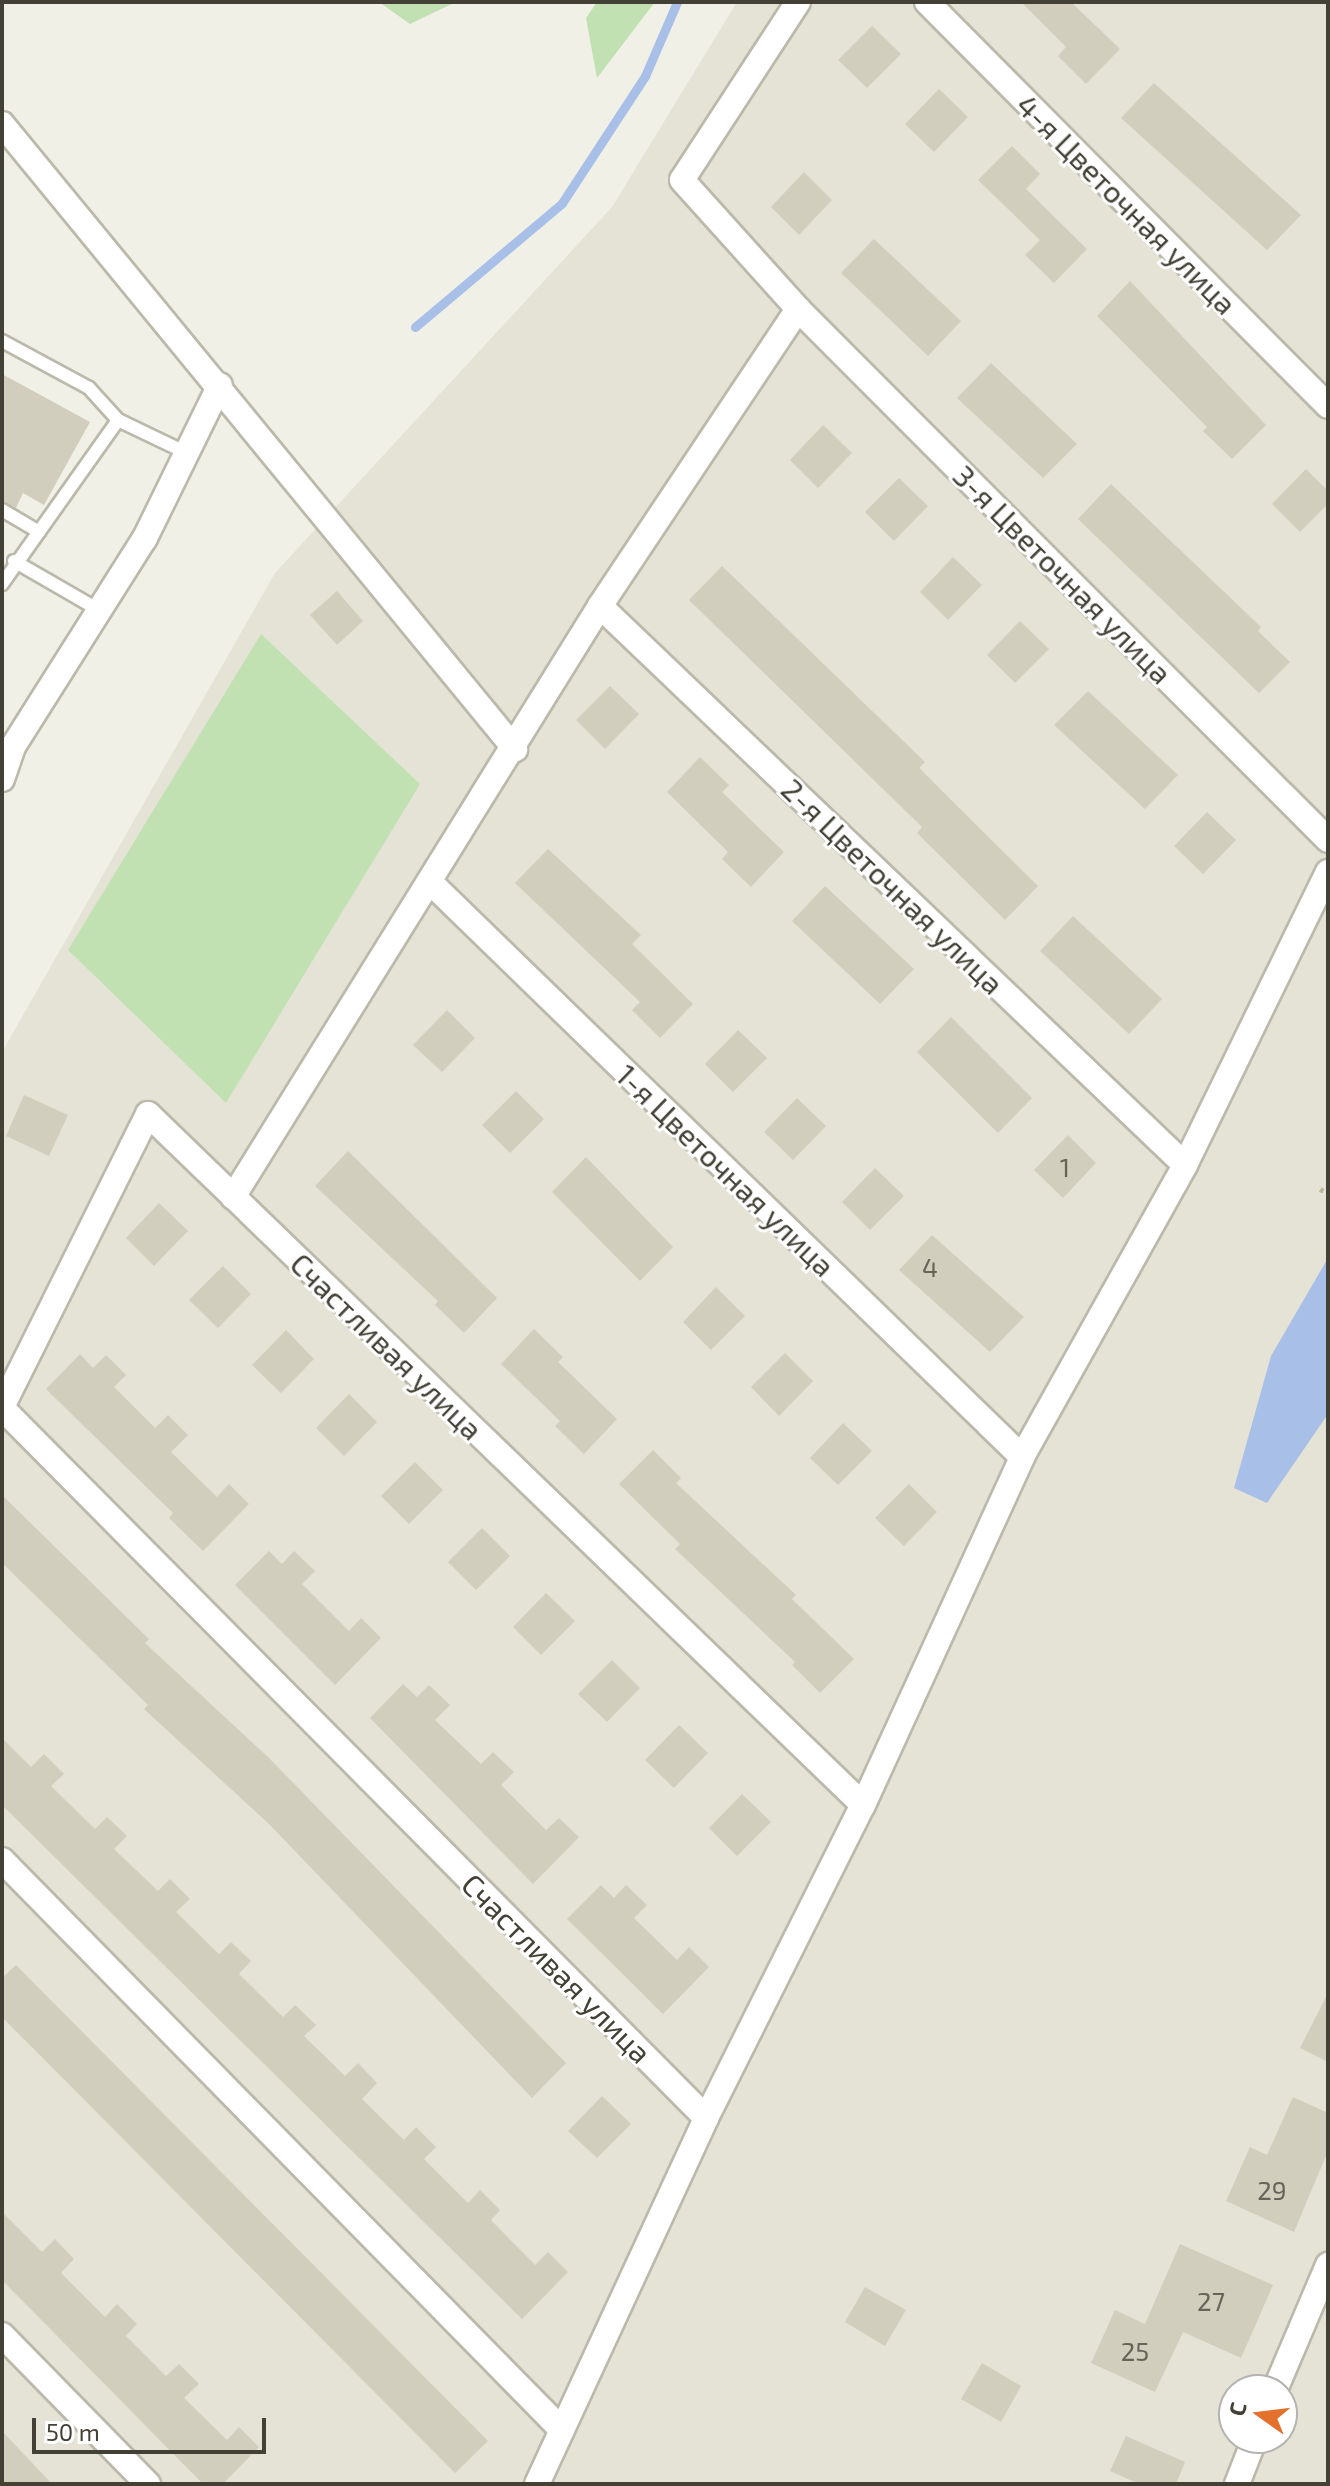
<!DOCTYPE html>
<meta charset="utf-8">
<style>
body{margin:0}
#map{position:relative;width:1330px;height:2486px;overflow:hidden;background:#f1f0e6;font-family:"Exo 2",sans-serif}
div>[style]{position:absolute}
.residential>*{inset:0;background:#e4e3d5}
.green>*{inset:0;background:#c2e1b3}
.water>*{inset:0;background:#a8bfe8}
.stream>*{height:9px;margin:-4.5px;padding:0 4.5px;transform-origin:4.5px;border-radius:4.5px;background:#a8bfe8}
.building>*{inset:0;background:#d1cebd}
.path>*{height:5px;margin-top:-2.5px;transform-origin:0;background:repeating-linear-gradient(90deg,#bcb89d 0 4px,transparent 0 8px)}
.roads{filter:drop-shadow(2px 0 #bbb9aa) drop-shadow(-2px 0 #bbb9aa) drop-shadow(0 2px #bbb9aa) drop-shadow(0 -2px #bbb9aa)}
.lane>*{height:12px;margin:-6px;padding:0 6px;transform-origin:6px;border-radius:6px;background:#fff}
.street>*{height:24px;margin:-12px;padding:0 12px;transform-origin:12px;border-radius:12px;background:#fff}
span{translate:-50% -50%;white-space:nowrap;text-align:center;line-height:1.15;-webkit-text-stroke:6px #fff;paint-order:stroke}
.number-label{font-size:26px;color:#666458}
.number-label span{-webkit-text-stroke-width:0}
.street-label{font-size:30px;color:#434136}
.frame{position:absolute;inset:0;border:4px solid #434136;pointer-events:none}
.north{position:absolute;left:1218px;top:2374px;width:80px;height:80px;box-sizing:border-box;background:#fff;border:2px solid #b4b3af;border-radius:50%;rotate:284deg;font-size:22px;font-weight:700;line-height:32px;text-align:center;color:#434136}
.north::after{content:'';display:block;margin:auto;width:28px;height:36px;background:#e3712b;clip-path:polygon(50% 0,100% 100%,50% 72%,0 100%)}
.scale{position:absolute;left:32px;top:2418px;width:234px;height:36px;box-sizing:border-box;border:4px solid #434136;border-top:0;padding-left:10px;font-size:24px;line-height:28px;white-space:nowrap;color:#434136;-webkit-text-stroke:6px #fff;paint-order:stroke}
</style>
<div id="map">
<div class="residential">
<i style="clip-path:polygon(evenodd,737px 2px,1328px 2px,1328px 2484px,2px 2484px,2px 1052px,275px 573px,612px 207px,737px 2px,1234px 2390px,1282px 2390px,1282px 2438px,1234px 2438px,1234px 2390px)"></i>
</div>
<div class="green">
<i style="clip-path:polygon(379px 2px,456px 2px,410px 24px)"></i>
<i style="clip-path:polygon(597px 2px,655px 2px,597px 78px,586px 18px)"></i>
<i style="clip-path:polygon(261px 634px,420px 784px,226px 1103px,68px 950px)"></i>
</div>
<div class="water">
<i style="clip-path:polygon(1328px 1258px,1328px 1414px,1267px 1503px,1234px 1488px,1271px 1356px)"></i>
</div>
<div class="stream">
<i style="left:415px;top:327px;width:192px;rotate:-40.1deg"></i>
<i style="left:562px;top:203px;width:152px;rotate:-56.8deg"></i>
<i style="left:645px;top:76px;width:81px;rotate:-66.6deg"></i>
</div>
<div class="building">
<i style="clip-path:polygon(1021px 2px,1071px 2px,1120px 49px,1086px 84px,1058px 56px,1066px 47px)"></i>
<i style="clip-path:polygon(872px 26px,901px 54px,867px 88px,838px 60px)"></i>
<i style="clip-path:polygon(1154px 83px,1301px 215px,1267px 250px,1121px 118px)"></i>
<i style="clip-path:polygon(939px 89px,968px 117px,934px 152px,905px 124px)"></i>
<i style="clip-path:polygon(1012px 146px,1040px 174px,1026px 189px,1087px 249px,1054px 283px,1025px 255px,1040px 240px,978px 180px)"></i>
<i style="clip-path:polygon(804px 172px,832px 200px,799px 235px,771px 207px)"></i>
<i style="clip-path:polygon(874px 239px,961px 321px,928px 356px,841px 273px)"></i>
<i style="clip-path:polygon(1130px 281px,1266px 425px,1232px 459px,1203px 431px,1207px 427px,1097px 316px)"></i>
<i style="clip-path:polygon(991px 363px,1077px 444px,1043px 478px,957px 398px)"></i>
<i style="clip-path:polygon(2px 374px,90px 422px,44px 505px,23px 493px,16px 508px,2px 501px)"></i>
<i style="clip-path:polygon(823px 425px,852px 453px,818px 488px,790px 460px)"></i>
<i style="clip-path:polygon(1306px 469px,1328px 491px,1328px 504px,1300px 532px,1272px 504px)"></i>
<i style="clip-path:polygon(899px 478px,928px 506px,894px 541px,865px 512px)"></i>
<i style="clip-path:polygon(1111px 484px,1261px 627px,1258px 631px,1290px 662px,1259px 693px,1078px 519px)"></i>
<i style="clip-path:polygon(953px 557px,982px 585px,948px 620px,920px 592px)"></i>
<i style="clip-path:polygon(722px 566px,925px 762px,919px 768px,1038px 886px,1005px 920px,917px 833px,922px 827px,689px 600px)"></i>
<i style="clip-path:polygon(337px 591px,363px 621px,337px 645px,310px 615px)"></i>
<i style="clip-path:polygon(1020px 621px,1049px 649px,1015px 683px,987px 655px)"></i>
<i style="clip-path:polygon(610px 686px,639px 714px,605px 749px,576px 720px)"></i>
<i style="clip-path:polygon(1088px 691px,1178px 775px,1145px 809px,1054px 725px)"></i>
<i style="clip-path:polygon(700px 757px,729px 785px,722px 792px,784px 852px,751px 887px,722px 859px,728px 852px,667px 792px)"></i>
<i style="clip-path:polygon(1207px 812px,1236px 840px,1203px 874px,1174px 846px)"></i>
<i style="clip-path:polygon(548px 849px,641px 935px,632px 944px,693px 1004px,660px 1038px,632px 1010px,640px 1002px,515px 883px)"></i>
<i style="clip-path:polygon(825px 886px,914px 969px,880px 1004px,792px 921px)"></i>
<i style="clip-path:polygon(1073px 916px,1162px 999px,1129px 1034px,1040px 951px)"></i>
<i style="clip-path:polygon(447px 1010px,475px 1038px,442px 1072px,413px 1045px)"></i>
<i style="clip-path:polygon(951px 1017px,1032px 1098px,998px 1133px,917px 1052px)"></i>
<i style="clip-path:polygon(738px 1030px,767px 1058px,733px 1092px,705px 1064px)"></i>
<i style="clip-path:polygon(516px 1091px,544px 1119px,510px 1153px,482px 1125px)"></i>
<i style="clip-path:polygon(24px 1095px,68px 1115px,49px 1156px,6px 1136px)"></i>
<i style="clip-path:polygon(797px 1098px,826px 1126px,793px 1160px,764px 1132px)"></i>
<i style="clip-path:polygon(1068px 1135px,1096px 1163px,1063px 1198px,1034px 1170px)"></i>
<i style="clip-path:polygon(348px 1151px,497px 1298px,464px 1333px,435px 1305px,438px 1301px,315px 1186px)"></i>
<i style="clip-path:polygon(586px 1157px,673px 1247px,640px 1281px,552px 1192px)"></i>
<i style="clip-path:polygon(875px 1168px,904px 1196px,870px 1230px,842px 1202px)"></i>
<i style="clip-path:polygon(159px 1203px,188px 1231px,154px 1266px,126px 1238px)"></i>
<i style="clip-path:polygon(932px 1235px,1024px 1317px,990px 1352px,899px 1270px)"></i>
<i style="clip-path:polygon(223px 1266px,251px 1294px,218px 1328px,189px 1300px)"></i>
<i style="clip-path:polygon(716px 1287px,745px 1316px,711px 1350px,683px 1322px)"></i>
<i style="clip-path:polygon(534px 1329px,563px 1357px,558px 1362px,617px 1419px,584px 1454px,555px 1426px,560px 1421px,501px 1364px)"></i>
<i style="clip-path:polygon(286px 1330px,314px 1359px,281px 1393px,252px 1365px)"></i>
<i style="clip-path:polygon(785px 1353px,813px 1381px,779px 1416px,751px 1387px)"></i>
<i style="clip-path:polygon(80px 1354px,93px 1368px,106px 1355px,126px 1375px,114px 1387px,155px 1428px,168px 1415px,188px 1435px,171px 1452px,217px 1497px,229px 1484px,249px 1504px,203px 1551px,169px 1518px,173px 1513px,46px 1389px)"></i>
<i style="clip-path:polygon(349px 1394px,377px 1422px,344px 1456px,316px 1428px)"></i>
<i style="clip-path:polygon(843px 1423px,872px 1451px,838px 1485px,810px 1458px)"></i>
<i style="clip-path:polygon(653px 1450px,681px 1478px,676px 1483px,796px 1595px,792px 1599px,854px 1659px,820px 1693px,792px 1665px,795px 1662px,675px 1549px,680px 1544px,619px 1484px)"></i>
<i style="clip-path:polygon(415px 1462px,443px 1490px,409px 1524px,381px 1496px)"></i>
<i style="clip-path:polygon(909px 1484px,937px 1512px,904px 1546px,875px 1518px)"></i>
<i style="clip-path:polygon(2px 1495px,149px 1639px,145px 1643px,269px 1758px,566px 2063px,532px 2098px,269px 1824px,144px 1709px,148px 1705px,2px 1563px)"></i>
<i style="clip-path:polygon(482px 1528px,510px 1556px,476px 1590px,448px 1562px)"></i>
<i style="clip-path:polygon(269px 1551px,282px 1564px,294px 1551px,315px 1571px,302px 1584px,349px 1631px,361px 1618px,381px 1638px,335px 1685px,235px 1585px)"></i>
<i style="clip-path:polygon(546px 1593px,575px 1621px,541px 1655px,513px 1627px)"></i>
<i style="clip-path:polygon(612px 1660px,640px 1688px,607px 1722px,578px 1694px)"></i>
<i style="clip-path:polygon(403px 1684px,417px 1697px,429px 1685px,450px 1705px,435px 1720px,481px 1764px,493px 1752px,514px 1772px,501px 1785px,546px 1830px,559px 1818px,579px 1837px,533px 1884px,370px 1718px)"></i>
<i style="clip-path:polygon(679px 1725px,708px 1753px,674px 1788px,645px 1760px)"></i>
<i style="clip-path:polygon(2px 1738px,31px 1767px,44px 1754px,64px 1774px,51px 1786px,95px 1829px,107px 1817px,127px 1836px,114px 1849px,158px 1891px,170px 1879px,190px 1899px,176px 1912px,219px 1954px,231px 1942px,251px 1961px,239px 1974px,283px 2017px,295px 2005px,316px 2025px,304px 2036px,345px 2076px,358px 2063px,377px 2083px,362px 2099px,404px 2140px,416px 2127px,436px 2147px,424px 2159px,468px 2203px,480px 2190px,500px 2210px,491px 2220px,535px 2265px,548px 2252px,568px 2272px,522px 2319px,2px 1805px)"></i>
<i style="clip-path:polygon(742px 1794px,771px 1822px,737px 1856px,709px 1828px)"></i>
<i style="clip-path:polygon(601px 1885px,614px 1898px,626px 1885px,647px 1905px,634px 1918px,677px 1960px,689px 1947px,709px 1967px,663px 2014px,567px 1919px)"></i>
<i style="clip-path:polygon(16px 1965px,488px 2441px,455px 2473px,2px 2017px,2px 1978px)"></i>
<i style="clip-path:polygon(1328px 1993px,1328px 2062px,1300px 2048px)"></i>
<i style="clip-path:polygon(602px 2096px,631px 2124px,597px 2158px,568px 2131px)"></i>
<i style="clip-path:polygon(1293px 2097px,1328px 2113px,1328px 2151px,1294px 2232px,1226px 2201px,1250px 2147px,1267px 2155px)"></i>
<i style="clip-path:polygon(2px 2212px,42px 2252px,55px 2239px,74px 2259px,61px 2273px,105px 2317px,117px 2304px,137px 2324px,126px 2336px,166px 2376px,179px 2364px,199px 2384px,184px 2398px,227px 2440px,239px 2427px,259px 2447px,223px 2484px,203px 2484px,2px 2280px)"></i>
<i style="clip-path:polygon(1180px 2244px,1273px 2285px,1241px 2358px,1183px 2332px,1155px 2392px,1091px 2363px,1115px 2310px,1145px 2324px)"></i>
<i style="clip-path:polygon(865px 2287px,906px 2310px,885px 2346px,845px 2322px)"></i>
<i style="clip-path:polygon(982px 2363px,1021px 2386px,1001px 2422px,961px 2399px)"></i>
<i style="clip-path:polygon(2px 2431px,52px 2484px,2px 2484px)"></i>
<i style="clip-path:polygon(1126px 2436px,1185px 2462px,1176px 2484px,1139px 2484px,1110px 2471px)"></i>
</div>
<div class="path">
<i style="left:1320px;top:1189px;width:9px;rotate:27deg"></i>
</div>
<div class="roads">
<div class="lane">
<i style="left:2px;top:341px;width:99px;rotate:28.4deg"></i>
<i style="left:89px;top:388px;width:43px;rotate:47.8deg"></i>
<i style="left:2px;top:510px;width:43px;rotate:30.7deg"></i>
<i style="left:14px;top:561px;width:98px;rotate:30deg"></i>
<i style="left:2px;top:584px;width:201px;rotate:-54.7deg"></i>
<i style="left:118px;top:420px;width:76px;rotate:25.6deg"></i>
</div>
<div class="street">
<i style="left:798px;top:2px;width:212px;rotate:123.1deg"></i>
<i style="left:682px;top:180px;width:173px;rotate:48deg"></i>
<i style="left:798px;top:309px;width:750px;rotate:45.05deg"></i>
<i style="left:927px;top:2px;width:569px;rotate:45.21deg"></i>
<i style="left:2px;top:124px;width:809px;rotate:50.62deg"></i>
<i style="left:600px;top:606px;width:809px;rotate:43.7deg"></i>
<i style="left:2px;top:779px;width:36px;rotate:-71deg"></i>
<i style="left:14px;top:745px;width:245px;rotate:-57.7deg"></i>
<i style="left:145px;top:538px;width:170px;rotate:-63.9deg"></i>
<i style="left:431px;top:883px;width:824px;rotate:44.16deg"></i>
<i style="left:233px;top:1197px;width:696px;rotate:-58.16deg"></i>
<i style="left:600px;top:606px;width:357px;rotate:-56.3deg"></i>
<i style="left:2px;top:1407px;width:327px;rotate:-63.5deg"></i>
<i style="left:148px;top:1114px;width:994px;rotate:44.02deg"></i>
<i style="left:2px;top:1408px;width:1000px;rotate:45.24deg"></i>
<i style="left:2px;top:1860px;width:799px;rotate:45.51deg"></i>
<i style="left:2px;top:2335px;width:209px;rotate:45.6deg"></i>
<i style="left:1275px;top:2390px;width:136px;rotate:-67deg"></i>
<i style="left:537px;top:2484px;width:403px;rotate:-65.2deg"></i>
<i style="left:706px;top:2118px;width:350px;rotate:-63.4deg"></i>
<i style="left:863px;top:1805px;width:383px;rotate:-65.4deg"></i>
<i style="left:1022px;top:1457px;width:334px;rotate:-60.8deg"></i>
<i style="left:1185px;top:1165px;width:326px;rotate:-64deg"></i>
<i style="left:1237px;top:2484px;width:49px;rotate:-68.6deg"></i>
</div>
</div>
<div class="number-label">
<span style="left:1065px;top:1167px">1</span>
<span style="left:930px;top:1267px">4</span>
<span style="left:1272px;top:2190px">29</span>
<span style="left:1211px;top:2301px">27</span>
<span style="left:1135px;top:2351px">25</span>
</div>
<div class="street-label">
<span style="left:1127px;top:204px;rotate:45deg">4-я Цветочная улица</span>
<span style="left:1063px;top:574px;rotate:45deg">3-я Цветочная улица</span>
<span style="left:893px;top:886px;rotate:44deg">2-я Цветочная улица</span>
<span style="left:726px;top:1170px;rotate:44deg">1-я Цветочная улица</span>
<span style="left:387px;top:1346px;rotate:44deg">Счастливая улица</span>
<span style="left:557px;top:1968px;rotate:45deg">Счастливая улица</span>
</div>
<div class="frame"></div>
<div class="north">С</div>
<div class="scale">50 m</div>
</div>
